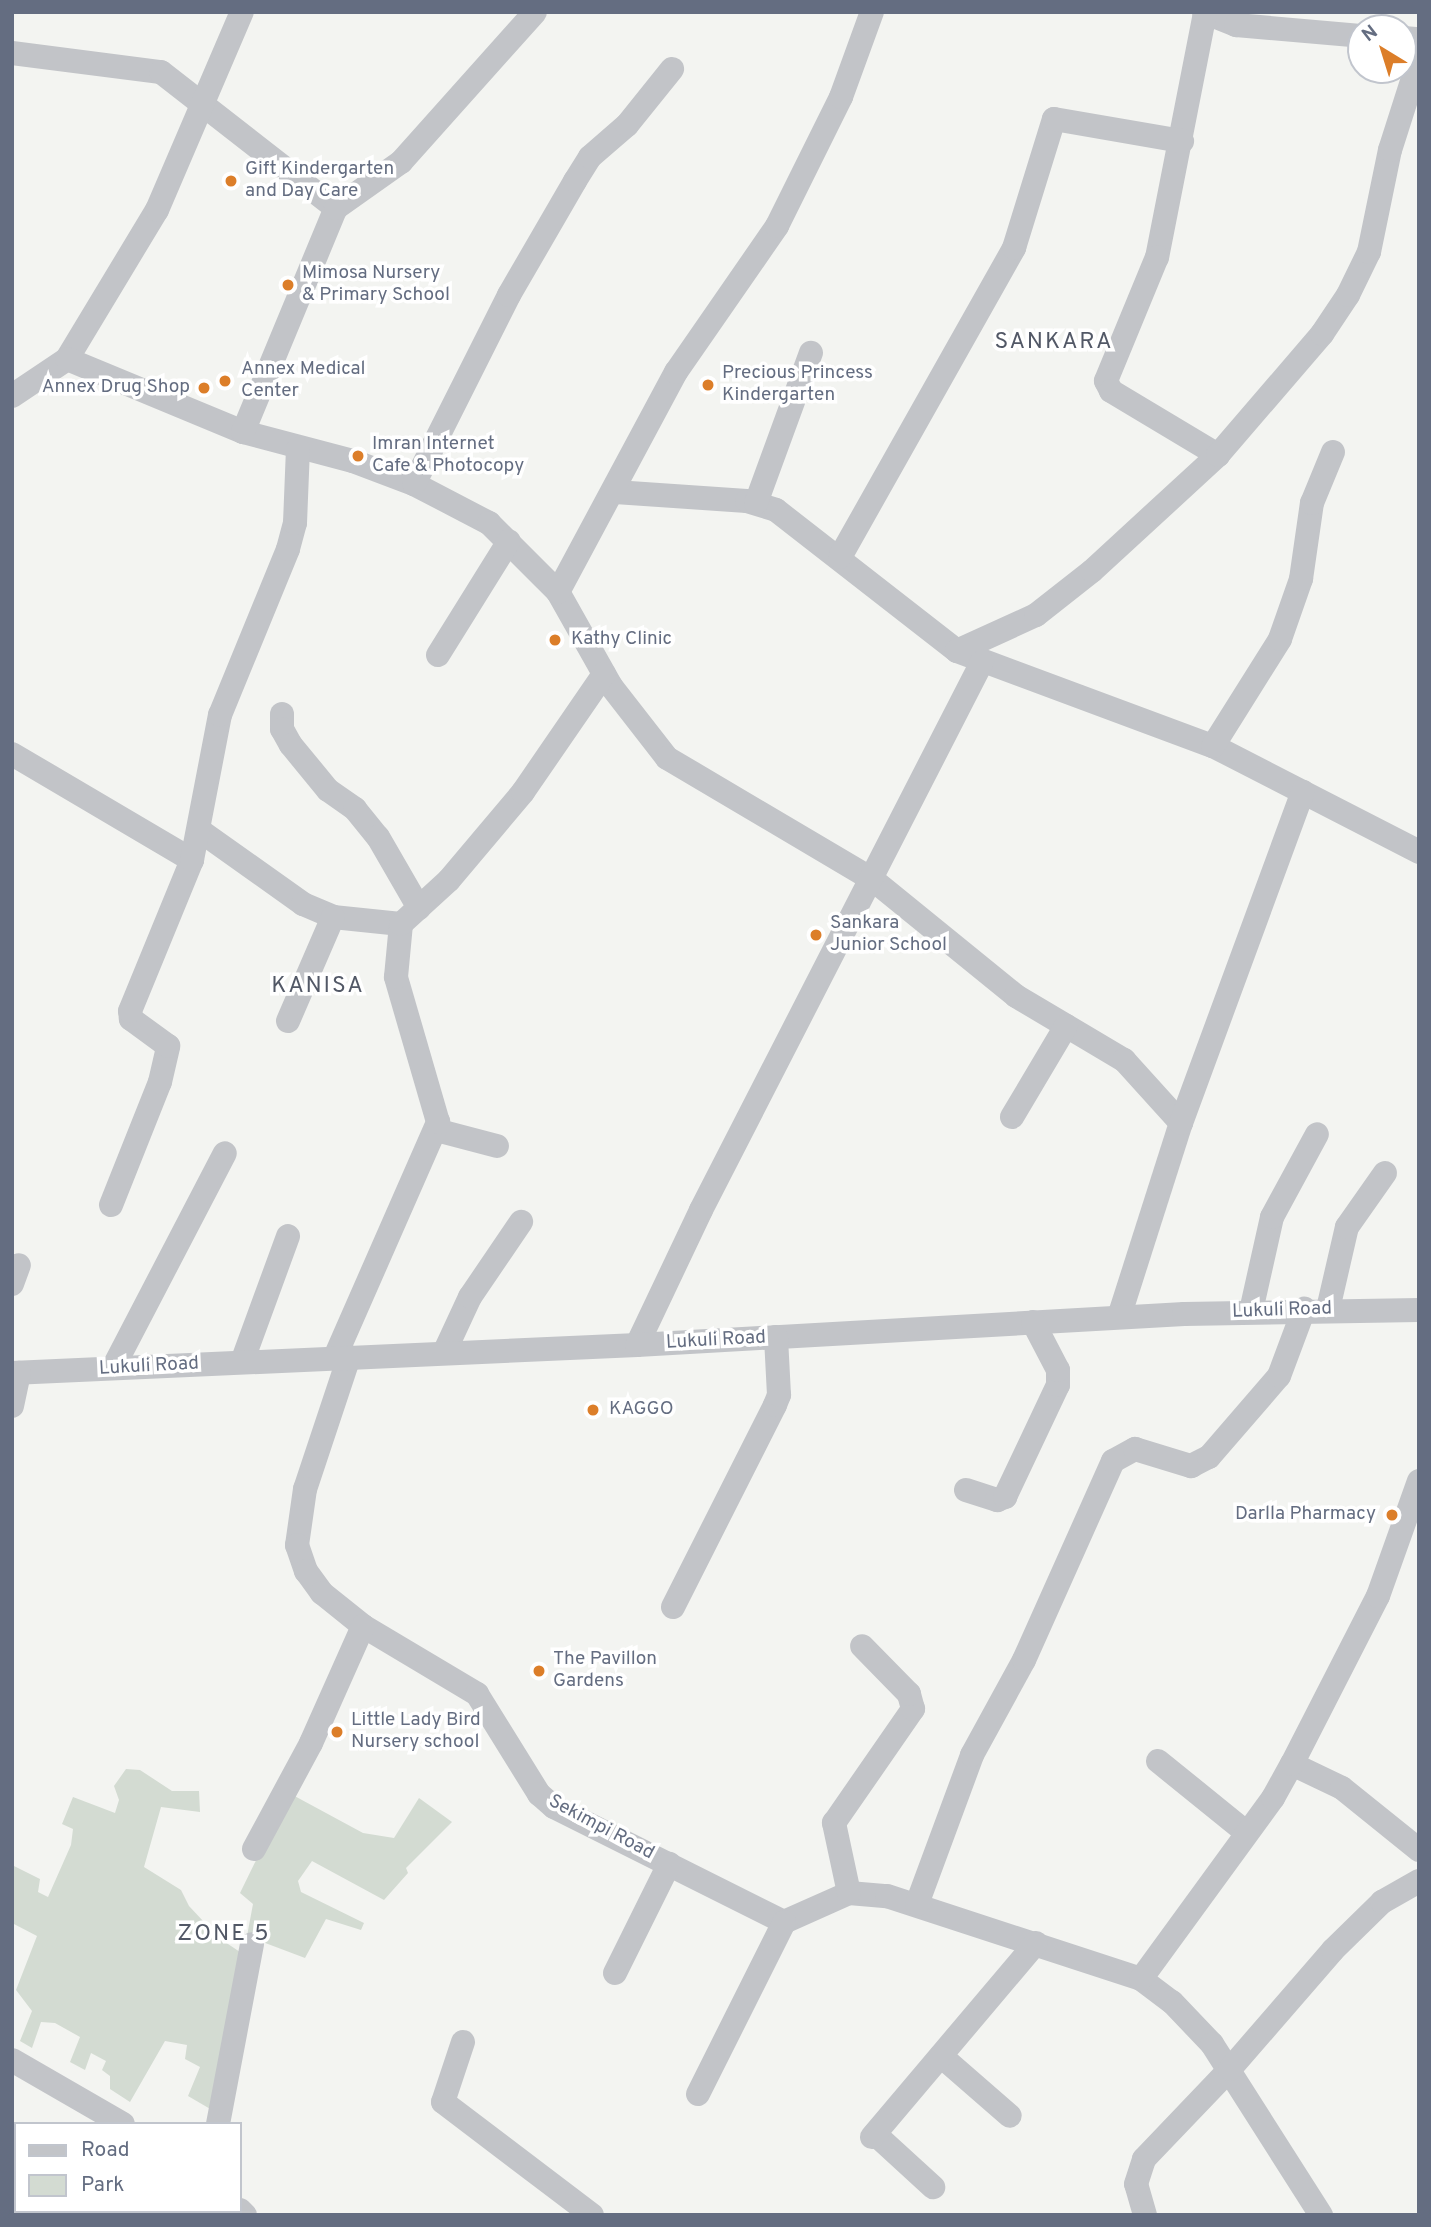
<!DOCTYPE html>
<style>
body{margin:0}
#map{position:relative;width:1431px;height:2227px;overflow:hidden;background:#f3f4f1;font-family:Overpass,sans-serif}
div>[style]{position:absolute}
.green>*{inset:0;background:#d3dbd2}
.minor>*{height:24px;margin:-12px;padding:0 12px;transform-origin:12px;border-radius:12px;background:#c2c4c8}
.dots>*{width:19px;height:19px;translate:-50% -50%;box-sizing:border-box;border:4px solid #fff;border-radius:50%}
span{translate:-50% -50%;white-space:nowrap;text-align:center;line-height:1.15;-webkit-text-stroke:7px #fff;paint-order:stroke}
.poi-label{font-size:19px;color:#646d81}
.left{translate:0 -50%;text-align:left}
.right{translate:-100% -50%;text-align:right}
.street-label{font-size:19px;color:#646d81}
.quarter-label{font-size:23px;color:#525866;letter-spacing:2px}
.frame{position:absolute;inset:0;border:14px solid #646d81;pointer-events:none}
.legend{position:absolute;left:14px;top:2122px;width:228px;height:91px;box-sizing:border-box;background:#fff;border:2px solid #c1c5cd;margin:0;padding:9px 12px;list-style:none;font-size:21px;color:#646d81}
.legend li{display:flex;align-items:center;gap:14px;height:35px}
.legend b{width:35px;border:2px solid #c1c5cd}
.north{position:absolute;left:1347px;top:14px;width:70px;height:70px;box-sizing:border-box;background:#fff;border:2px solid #c1c5cd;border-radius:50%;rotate:322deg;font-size:19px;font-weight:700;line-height:28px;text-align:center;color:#646d81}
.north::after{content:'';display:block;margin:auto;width:24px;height:32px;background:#dc7e29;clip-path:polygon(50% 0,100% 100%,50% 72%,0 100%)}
</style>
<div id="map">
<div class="green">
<i style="clip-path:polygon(126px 1769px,140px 1770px,172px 1791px,199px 1791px,200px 1812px,161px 1807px,144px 1867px,181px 1890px,189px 1906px,219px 1938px,240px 1952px,212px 2110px,188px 2096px,200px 2067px,185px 2059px,187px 2045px,165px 2041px,130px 2102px,110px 2089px,110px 2076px,102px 2070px,106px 2061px,91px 2053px,85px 2070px,70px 2062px,80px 2037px,55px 2023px,41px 2022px,32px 2048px,20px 2041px,32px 2011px,16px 1990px,37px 1936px,12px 1923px,12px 1865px,40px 1879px,38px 1892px,48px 1897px,71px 1845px,73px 1829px,62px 1824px,73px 1797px,115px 1813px,119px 1800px,114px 1786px)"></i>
<i style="clip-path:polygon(289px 1793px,363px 1833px,394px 1838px,419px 1798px,452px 1822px,406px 1868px,408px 1873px,384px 1900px,312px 1861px,298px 1881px,301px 1892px,364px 1923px,361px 1930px,326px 1919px,305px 1958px,247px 1936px,253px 1904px,240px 1893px)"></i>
</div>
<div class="minor">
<i style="left:1204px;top:12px;width:35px;rotate:22deg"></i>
<i style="left:1236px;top:25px;width:125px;rotate:5deg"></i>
<i style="left:1205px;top:13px;width:249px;rotate:101.1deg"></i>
<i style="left:1157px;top:257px;width:134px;rotate:112.4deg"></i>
<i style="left:1106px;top:381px;width:11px;rotate:63deg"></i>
<i style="left:1111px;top:391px;width:125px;rotate:30.9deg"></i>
<i style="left:1403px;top:38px;width:16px;rotate:4deg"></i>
<i style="left:12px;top:53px;width:150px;rotate:7.3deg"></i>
<i style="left:161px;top:72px;width:222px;rotate:37.9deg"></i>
<i style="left:67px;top:359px;width:174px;rotate:-58.9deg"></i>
<i style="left:157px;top:210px;width:215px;rotate:-66.8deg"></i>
<i style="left:12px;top:396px;width:66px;rotate:-33.9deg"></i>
<i style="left:67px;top:359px;width:191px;rotate:22.5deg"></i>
<i style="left:243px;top:432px;width:114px;rotate:14.8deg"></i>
<i style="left:353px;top:461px;width:65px;rotate:20.7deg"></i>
<i style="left:414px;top:484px;width:85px;rotate:27.5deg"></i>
<i style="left:489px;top:523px;width:98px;rotate:45deg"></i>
<i style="left:558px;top:592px;width:108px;rotate:60.6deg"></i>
<i style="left:611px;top:686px;width:91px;rotate:52.1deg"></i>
<i style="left:667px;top:758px;width:238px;rotate:30.6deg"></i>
<i style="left:872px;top:879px;width:186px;rotate:39.1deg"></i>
<i style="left:1016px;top:996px;width:126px;rotate:30.7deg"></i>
<i style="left:1124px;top:1060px;width:85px;rotate:47.9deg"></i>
<i style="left:243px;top:432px;width:243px;rotate:-67.5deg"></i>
<i style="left:336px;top:208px;width:80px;rotate:-35.3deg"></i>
<i style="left:401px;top:162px;width:201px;rotate:-48.2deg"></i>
<i style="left:414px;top:484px;width:212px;rotate:-63.3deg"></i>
<i style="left:509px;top:295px;width:132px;rotate:-59.9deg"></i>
<i style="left:575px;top:181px;width:28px;rotate:-58deg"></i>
<i style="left:590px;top:157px;width:49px;rotate:-40.9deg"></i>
<i style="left:627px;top:125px;width:72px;rotate:-51.2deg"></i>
<i style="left:615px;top:492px;width:132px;rotate:3.9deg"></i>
<i style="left:747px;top:501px;width:30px;rotate:17deg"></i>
<i style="left:776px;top:510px;width:229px;rotate:37.9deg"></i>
<i style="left:957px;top:651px;width:273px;rotate:20.4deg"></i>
<i style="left:1213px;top:746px;width:232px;rotate:27.2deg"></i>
<i style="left:756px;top:503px;width:160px;rotate:-69.9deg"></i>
<i style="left:840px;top:557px;width:355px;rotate:-60.6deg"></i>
<i style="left:1014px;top:248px;width:135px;rotate:-72.8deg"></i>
<i style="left:1054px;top:119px;width:130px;rotate:9.8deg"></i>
<i style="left:558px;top:592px;width:250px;rotate:-61.8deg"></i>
<i style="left:676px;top:372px;width:178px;rotate:-55.3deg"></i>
<i style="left:777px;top:226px;width:144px;rotate:-63.6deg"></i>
<i style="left:841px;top:97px;width:90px;rotate:-70deg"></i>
<i style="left:957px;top:651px;width:87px;rotate:-24.5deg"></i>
<i style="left:1036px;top:615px;width:71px;rotate:-38.2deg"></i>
<i style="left:1092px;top:571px;width:171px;rotate:-42.6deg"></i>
<i style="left:1218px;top:455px;width:160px;rotate:-49.3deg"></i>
<i style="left:1322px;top:334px;width:47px;rotate:-56.3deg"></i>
<i style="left:1348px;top:295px;width:48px;rotate:-64deg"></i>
<i style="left:1369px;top:252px;width:104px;rotate:-78.4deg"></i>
<i style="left:1390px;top:150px;width:96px;rotate:-72.3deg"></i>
<i style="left:438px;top:655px;width:134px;rotate:-58.1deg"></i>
<i style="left:282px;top:714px;width:15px;rotate:90deg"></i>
<i style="left:282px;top:729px;width:18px;rotate:61deg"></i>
<i style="left:291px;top:745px;width:58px;rotate:50.6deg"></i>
<i style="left:328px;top:790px;width:33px;rotate:35deg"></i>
<i style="left:355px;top:809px;width:36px;rotate:51deg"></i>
<i style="left:378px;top:837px;width:82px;rotate:60deg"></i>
<i style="left:1213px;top:746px;width:126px;rotate:-57.9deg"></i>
<i style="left:1280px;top:639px;width:64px;rotate:-70.7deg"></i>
<i style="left:1301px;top:579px;width:77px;rotate:-81.8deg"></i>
<i style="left:1312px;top:503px;width:55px;rotate:-67.6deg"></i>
<i style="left:12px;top:754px;width:209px;rotate:30.5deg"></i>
<i style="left:199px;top:830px;width:128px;rotate:35.4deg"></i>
<i style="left:303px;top:904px;width:33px;rotate:23deg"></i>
<i style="left:333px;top:917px;width:68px;rotate:5.9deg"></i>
<i style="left:288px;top:1021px;width:113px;rotate:-66.6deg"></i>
<i style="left:1012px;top:1117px;width:106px;rotate:-59.3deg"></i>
<i style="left:436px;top:1130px;width:63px;rotate:14.7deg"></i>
<i style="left:111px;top:1205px;width:132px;rotate:-68.3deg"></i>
<i style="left:160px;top:1082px;width:37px;rotate:-77deg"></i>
<i style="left:168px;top:1046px;width:46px;rotate:-143.9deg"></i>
<i style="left:131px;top:1019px;width:8px;rotate:-97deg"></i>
<i style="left:130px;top:1011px;width:163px;rotate:-67.7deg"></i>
<i style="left:192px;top:860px;width:148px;rotate:-79.1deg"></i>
<i style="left:220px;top:715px;width:179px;rotate:-67.7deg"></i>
<i style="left:288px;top:549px;width:27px;rotate:-75deg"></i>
<i style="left:295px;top:523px;width:74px;rotate:-87.7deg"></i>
<i style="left:12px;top:1284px;width:20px;rotate:-70deg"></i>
<i style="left:1328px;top:1309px;width:84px;rotate:-77deg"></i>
<i style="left:1347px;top:1227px;width:66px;rotate:-54.9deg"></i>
<i style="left:1251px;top:1311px;width:96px;rotate:-77.4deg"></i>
<i style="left:1272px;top:1217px;width:94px;rotate:-61.5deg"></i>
<i style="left:1119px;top:1317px;width:204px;rotate:-72.3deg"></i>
<i style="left:1181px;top:1123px;width:353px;rotate:-69.8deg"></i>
<i style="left:637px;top:1345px;width:149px;rotate:-64.6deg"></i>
<i style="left:701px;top:1210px;width:616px;rotate:-62.85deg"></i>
<i style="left:444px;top:1353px;width:62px;rotate:-65.1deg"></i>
<i style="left:470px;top:1297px;width:91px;rotate:-55.8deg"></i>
<i style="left:335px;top:1357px;width:257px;rotate:-66.3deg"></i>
<i style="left:438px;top:1122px;width:151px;rotate:-106.2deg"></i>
<i style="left:396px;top:977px;width:53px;rotate:-84.6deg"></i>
<i style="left:401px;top:924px;width:65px;rotate:-42.5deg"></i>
<i style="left:449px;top:880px;width:115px;rotate:-49.9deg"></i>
<i style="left:523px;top:792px;width:143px;rotate:-55.5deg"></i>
<i style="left:349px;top:1357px;width:139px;rotate:108.4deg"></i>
<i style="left:305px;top:1489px;width:57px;rotate:98.1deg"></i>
<i style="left:297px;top:1545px;width:28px;rotate:71deg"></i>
<i style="left:306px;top:1571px;width:27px;rotate:54deg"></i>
<i style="left:322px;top:1593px;width:53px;rotate:38.8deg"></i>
<i style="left:363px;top:1626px;width:133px;rotate:30.8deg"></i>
<i style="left:477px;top:1694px;width:118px;rotate:58.2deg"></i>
<i style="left:539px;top:1794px;width:20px;rotate:41deg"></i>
<i style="left:554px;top:1807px;width:257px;rotate:26.6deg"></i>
<i style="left:784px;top:1922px;width:71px;rotate:-24deg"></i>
<i style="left:849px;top:1893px;width:38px;rotate:5deg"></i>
<i style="left:887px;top:1896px;width:267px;rotate:18.1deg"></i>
<i style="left:1141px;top:1979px;width:39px;rotate:37deg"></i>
<i style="left:1172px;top:2002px;width:58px;rotate:46.4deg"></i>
<i style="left:1212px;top:2044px;width:203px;rotate:57.5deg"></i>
<i style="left:242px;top:1362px;width:134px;rotate:-69.9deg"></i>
<i style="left:113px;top:1368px;width:242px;rotate:-62.5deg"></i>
<i style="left:12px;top:1373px;width:626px;rotate:-2.57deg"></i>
<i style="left:637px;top:1345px;width:548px;rotate:-3.24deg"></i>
<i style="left:1184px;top:1314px;width:235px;rotate:-1deg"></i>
<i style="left:12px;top:1406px;width:34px;rotate:-78deg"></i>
<i style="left:966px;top:1490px;width:33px;rotate:18deg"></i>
<i style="left:997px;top:1500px;width:9px;rotate:-21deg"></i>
<i style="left:1005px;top:1497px;width:124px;rotate:-64.7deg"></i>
<i style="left:1058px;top:1385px;width:15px;rotate:-90deg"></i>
<i style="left:1058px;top:1370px;width:54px;rotate:-117.5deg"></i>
<i style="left:673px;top:1607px;width:226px;rotate:-63.2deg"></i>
<i style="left:775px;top:1405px;width:11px;rotate:-68deg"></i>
<i style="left:779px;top:1395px;width:58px;rotate:-93deg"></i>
<i style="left:1158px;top:1761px;width:114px;rotate:39deg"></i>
<i style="left:1292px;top:1764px;width:55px;rotate:25.6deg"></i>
<i style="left:1342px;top:1788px;width:99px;rotate:38.8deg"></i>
<i style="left:254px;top:1849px;width:120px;rotate:-61.7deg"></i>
<i style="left:311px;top:1743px;width:128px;rotate:-66deg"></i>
<i style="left:849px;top:1893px;width:72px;rotate:-102.1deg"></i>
<i style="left:834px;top:1823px;width:139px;rotate:-55.3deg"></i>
<i style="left:913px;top:1709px;width:16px;rotate:-105deg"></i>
<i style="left:909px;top:1694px;width:67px;rotate:-134.4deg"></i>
<i style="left:917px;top:1904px;width:159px;rotate:-69.7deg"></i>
<i style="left:972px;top:1755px;width:108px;rotate:-61.3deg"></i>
<i style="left:1024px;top:1660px;width:218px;rotate:-65.9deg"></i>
<i style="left:1113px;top:1461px;width:25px;rotate:-29deg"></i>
<i style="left:1135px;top:1449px;width:59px;rotate:16.9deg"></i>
<i style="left:1191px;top:1466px;width:20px;rotate:-27deg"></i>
<i style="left:1209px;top:1457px;width:107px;rotate:-49.2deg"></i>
<i style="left:1279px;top:1376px;width:72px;rotate:-69.5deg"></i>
<i style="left:615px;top:1973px;width:122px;rotate:-63.6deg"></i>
<i style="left:1141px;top:1979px;width:224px;rotate:-53.9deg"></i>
<i style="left:1273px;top:1798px;width:39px;rotate:-61deg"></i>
<i style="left:1292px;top:1764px;width:189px;rotate:-62.9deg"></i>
<i style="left:1378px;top:1596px;width:122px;rotate:-70.4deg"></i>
<i style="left:463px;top:2042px;width:63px;rotate:108.4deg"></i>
<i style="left:443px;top:2102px;width:187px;rotate:37.2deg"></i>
<i style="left:941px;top:2056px;width:91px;rotate:41deg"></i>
<i style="left:12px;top:2060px;width:128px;rotate:30deg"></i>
<i style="left:698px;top:2094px;width:192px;rotate:-63.4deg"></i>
<i style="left:218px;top:2124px;width:183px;rotate:-79.3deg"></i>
<i style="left:875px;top:2134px;width:79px;rotate:42.4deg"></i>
<i style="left:872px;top:2137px;width:254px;rotate:-49.8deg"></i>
<i style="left:240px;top:2210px;width:7px;rotate:45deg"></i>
<i style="left:1145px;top:2215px;width:32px;rotate:-106deg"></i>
<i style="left:1136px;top:2184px;width:26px;rotate:-72deg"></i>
<i style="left:1144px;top:2159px;width:124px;rotate:-46.3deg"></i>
<i style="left:1230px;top:2069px;width:157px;rotate:-49.1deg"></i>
<i style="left:1333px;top:1950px;width:69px;rotate:-44.4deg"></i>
<i style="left:1382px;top:1902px;width:43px;rotate:-29.6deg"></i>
</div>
<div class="dots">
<i style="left:231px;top:181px;background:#dc7e29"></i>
<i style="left:288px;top:285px;background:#dc7e29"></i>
<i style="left:225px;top:381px;background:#dc7e29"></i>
<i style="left:708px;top:385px;background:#dc7e29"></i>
<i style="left:204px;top:388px;background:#dc7e29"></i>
<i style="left:358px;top:456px;background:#dc7e29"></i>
<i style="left:555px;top:640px;background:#dc7e29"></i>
<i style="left:816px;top:935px;background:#dc7e29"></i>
<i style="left:593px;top:1410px;background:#dc7e29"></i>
<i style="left:1392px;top:1515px;background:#dc7e29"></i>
<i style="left:539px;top:1671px;background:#dc7e29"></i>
<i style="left:337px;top:1732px;background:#dc7e29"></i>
</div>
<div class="poi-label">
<span class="left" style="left:245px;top:181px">Gift Kindergarten<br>and Day Care</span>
<span class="left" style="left:302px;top:285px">Mimosa Nursery<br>&amp; Primary School</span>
<span class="left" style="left:241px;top:381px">Annex Medical<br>Center</span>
<span class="left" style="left:722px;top:385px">Precious Princess<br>Kindergarten</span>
<span class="right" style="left:190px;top:388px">Annex Drug Shop</span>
<span class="left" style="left:372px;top:456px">Imran Internet<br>Cafe &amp; Photocopy</span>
<span class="left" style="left:571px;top:640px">Kathy Clinic</span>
<span class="left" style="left:830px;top:935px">Sankara<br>Junior School</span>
<span class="left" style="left:609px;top:1410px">KAGGO</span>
<span class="right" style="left:1376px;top:1515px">Darlla Pharmacy</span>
<span class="left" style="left:553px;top:1671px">The Pavillon<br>Gardens</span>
<span class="left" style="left:351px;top:1732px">Little Lady Bird<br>Nursery school</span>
</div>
<div class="street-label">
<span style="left:1282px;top:1311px;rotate:-2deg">Lukuli Road</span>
<span style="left:716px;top:1341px;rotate:-3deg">Lukuli Road</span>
<span style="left:149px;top:1367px;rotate:-3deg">Lukuli Road</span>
<span style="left:601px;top:1828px;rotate:28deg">Sekimpi Road</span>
</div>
<div class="quarter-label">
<span style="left:1054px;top:343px">SANKARA</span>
<span style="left:318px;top:987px">KANISA</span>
<span style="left:224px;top:1935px">ZONE 5</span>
</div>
<div class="frame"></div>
<ul class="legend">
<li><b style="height:9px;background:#c2c4c8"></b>Road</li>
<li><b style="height:19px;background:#d3dbd2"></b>Park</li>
</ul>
<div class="north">N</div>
</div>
